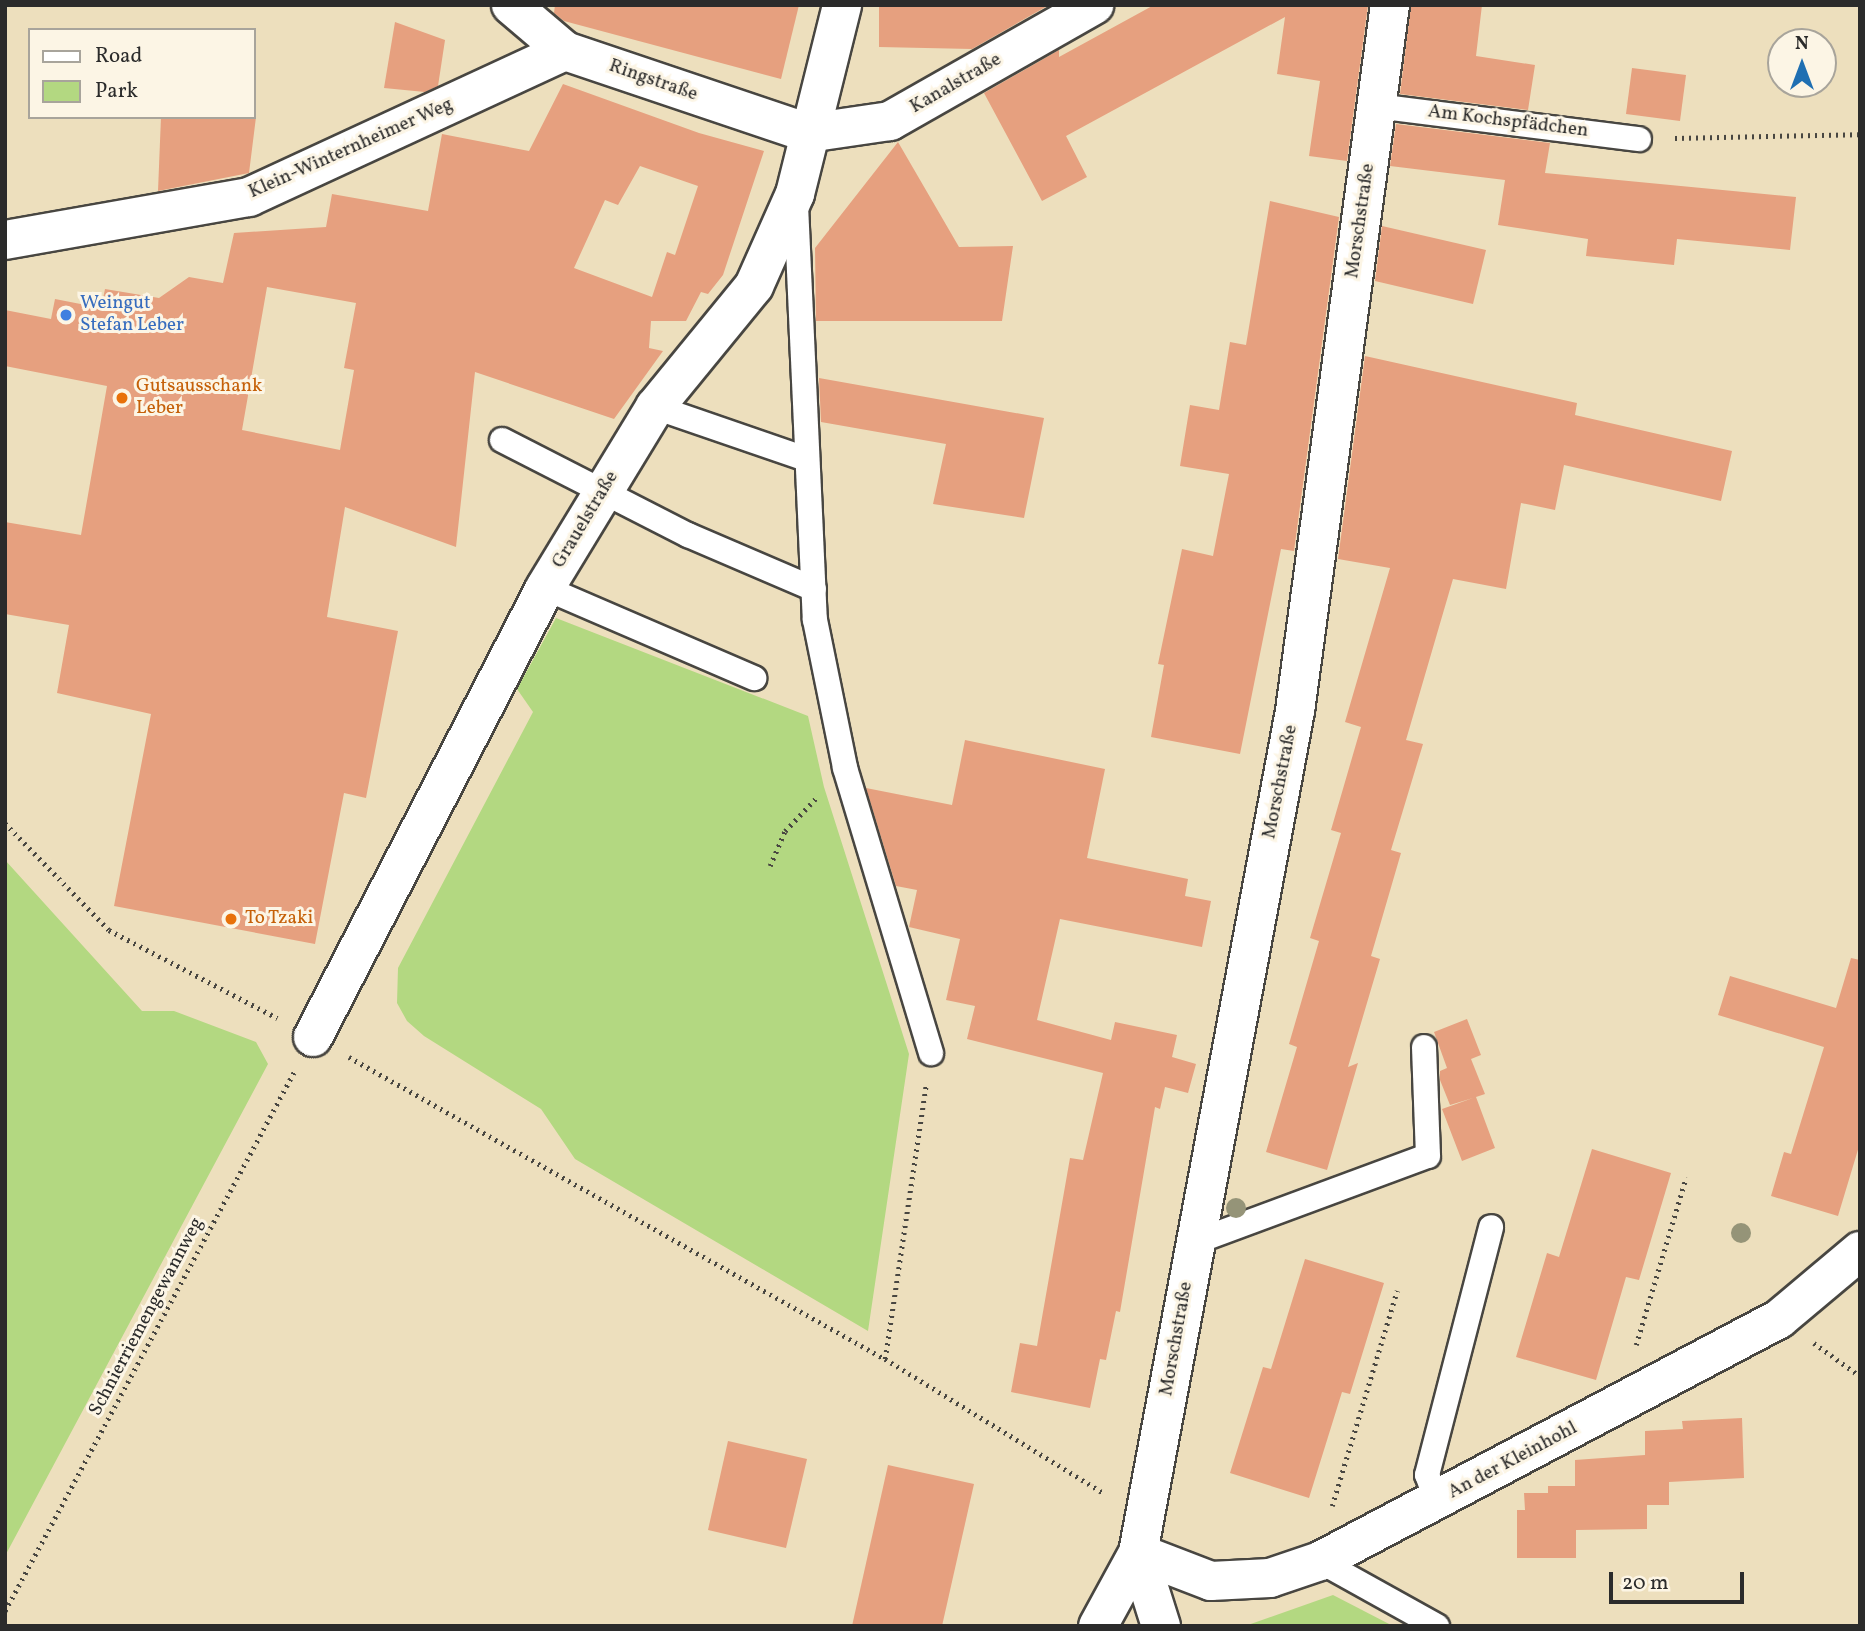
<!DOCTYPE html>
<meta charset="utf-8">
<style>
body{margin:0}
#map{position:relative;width:1865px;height:1631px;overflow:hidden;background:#eddfbd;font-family:Vollkorn,serif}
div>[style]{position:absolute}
.green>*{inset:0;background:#b3d881}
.building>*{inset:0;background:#e6a07f}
.path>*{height:4.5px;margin-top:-2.25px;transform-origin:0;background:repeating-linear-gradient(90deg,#484641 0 2px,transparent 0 7px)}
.roads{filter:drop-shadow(2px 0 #484641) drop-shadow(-2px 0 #484641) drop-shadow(0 2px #484641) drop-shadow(0 -2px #484641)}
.service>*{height:24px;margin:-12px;padding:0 12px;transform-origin:12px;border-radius:12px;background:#fff}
.minor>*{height:38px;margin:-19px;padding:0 19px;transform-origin:19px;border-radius:19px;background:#fff}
.trees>*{width:20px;height:20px;margin:-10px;border-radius:50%;background:#959478}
.dots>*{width:19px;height:19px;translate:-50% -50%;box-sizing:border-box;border:4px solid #fcf5e5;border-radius:50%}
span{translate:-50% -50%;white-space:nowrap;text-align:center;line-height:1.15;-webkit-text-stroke:6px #fcf5e5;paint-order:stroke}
.street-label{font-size:19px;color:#2b2b2b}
.shop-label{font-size:19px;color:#366cbe}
.left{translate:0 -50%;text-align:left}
.food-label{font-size:19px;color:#c56008}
.frame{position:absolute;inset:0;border:7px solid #2b2b2b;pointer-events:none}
.legend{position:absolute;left:28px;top:28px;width:228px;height:91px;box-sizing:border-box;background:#fcf5e5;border:2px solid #a8a49b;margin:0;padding:9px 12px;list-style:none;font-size:21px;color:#2b2b2b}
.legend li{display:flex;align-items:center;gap:14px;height:35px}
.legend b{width:35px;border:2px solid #a8a49b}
.north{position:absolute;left:1767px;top:28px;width:70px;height:70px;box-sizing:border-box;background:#fcf5e5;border:2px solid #a8a49b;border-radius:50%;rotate:0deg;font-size:19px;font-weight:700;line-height:28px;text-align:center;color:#2b2b2b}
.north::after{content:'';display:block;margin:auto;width:24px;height:32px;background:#1f6fb2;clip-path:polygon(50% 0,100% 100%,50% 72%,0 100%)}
.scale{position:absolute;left:1609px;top:1572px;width:135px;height:32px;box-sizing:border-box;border:4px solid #2b2b2b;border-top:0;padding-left:9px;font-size:21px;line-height:24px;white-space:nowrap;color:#2b2b2b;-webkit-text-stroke:5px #fcf5e5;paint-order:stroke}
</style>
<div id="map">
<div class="green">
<i style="clip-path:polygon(556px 618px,808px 716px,824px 787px,909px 1054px,868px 1331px,575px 1159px,541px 1109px,424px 1036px,407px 1021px,397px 1003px,398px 968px,533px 712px,517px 689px)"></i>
<i style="clip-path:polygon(5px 860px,142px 1011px,174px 1011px,256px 1042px,268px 1064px,5px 1556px)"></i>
<i style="clip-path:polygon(1333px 1595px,1393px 1626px,1245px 1626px)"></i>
</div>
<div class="building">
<i style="clip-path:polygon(555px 5px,799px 5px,781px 79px,564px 21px,554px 13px)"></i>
<i style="clip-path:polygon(879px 5px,1049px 5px,972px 49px,879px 47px)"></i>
<i style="clip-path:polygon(1154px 5px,1368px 5px,1347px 161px,1309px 156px,1320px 81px,1277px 74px,1285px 17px,1066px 136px,1087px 177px,1042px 201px,984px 93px,1059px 50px,1059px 57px)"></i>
<i style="clip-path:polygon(1411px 5px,1482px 5px,1476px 56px,1535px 65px,1528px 110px,1400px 94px)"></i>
<i style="clip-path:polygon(395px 22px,445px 40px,438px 86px,425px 92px,384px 88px)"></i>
<i style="clip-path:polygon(1632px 68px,1686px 75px,1680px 121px,1626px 114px)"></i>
<i style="clip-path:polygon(evenodd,563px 84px,699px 133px,764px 151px,723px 275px,708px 294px,701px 292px,686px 321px,651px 321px,649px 348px,663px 351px,614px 419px,475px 372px,456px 547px,345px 507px,327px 617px,398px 631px,366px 798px,344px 793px,315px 944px,114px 906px,151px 714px,57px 693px,69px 625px,5px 614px,5px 522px,81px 535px,107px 386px,5px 366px,5px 310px,51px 319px,55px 299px,101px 308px,105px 289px,159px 298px,189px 277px,223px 283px,234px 233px,326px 227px,332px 194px,428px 211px,442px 134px,529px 151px,563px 84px,640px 166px,698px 186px,675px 255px,667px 252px,652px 297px,574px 268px,605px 200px,618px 205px,640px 166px,563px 84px,267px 287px,356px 303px,344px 368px,354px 370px,340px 450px,242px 430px,267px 287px)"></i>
<i style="clip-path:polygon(161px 117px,256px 117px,249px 173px,158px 191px)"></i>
<i style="clip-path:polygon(1396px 124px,1550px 143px,1545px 173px,1796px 197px,1790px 250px,1677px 239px,1674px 265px,1586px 256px,1588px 239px,1498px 225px,1505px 180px,1390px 166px)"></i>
<i style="clip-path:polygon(898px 142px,959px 247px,1013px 246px,1002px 321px,816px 321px,815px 248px)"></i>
<i style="clip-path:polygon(1270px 201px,1339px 217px,1294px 551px,1281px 549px,1240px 754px,1151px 737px,1164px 665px,1158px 664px,1182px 549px,1213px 556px,1229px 474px,1180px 466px,1190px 405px,1219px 410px,1230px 342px,1246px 345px)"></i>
<i style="clip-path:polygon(1382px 226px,1486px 250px,1473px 304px,1375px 281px)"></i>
<i style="clip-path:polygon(1365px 356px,1577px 403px,1575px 415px,1732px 451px,1721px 501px,1564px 465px,1555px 510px,1521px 503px,1506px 589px,1453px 579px,1406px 740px,1423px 744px,1391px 850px,1401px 853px,1371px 956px,1380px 959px,1348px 1067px,1358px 1063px,1327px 1170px,1266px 1152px,1297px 1047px,1289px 1044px,1319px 941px,1310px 938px,1341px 833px,1331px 830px,1361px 727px,1345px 722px,1390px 568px,1338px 559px)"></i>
<i style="clip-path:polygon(819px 378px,1044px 418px,1024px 518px,933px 504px,946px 444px,821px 422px)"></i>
<i style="clip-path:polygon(965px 740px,1105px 769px,1087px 858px,1188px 879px,1185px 896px,1211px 901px,1202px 947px,1060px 919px,1037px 1020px,1111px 1040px,1115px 1022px,1177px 1035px,1172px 1057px,1196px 1064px,1188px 1093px,1165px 1087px,1160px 1109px,1155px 1107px,1120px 1312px,1116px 1311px,1106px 1360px,1100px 1359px,1090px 1408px,1011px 1392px,1020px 1343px,1037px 1346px,1070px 1158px,1083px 1160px,1103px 1073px,967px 1039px,975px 1006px,946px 1000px,960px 939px,909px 927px,917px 890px,896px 886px,866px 788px,952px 805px)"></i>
<i style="clip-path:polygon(1851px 958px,1860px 960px,1860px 1143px,1838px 1216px,1771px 1196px,1784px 1152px,1791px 1154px,1824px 1047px,1718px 1015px,1730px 976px,1836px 1008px)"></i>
<i style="clip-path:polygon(1467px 1019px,1481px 1055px,1471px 1059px,1485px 1094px,1476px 1097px,1495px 1148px,1462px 1161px,1442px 1109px,1473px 1098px,1450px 1105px,1440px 1080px,1440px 1071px,1447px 1068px,1434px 1032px)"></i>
<i style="clip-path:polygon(1592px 1149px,1671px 1173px,1639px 1280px,1626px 1277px,1596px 1380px,1516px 1357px,1547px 1253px,1559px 1257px)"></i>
<i style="clip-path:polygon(1305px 1259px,1384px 1283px,1350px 1394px,1342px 1392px,1309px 1498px,1230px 1473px,1263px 1367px,1271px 1369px)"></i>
<i style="clip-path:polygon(1742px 1418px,1744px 1478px,1669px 1482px,1669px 1505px,1647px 1505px,1647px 1529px,1576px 1530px,1576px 1558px,1517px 1558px,1517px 1510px,1525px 1510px,1524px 1493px,1548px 1493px,1548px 1486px,1575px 1486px,1575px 1460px,1645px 1455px,1645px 1431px,1683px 1429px,1682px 1421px)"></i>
<i style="clip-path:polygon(728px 1441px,807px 1459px,786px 1548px,708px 1530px)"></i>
<i style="clip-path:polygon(888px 1465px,974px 1484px,942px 1626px,852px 1626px)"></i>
</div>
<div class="path">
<i style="left:1675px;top:138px;width:185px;rotate:-1.2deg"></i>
<i style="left:5px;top:823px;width:149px;rotate:45.8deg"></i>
<i style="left:109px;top:930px;width:190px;rotate:27.6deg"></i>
<i style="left:770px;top:866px;width:38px;rotate:-67deg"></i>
<i style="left:785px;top:831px;width:48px;rotate:-46.7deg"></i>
<i style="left:349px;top:1057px;width:615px;rotate:29.4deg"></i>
<i style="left:885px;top:1359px;width:258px;rotate:31.5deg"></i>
<i style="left:1814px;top:1343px;width:57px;rotate:35.7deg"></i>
<i style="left:1636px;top:1345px;width:175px;rotate:-73.4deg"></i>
<i style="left:885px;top:1359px;width:277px;rotate:-81.5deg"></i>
<i style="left:1332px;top:1506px;width:225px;rotate:-73.2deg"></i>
<i style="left:5px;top:1611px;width:612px;rotate:-61.8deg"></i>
</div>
<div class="roads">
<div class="service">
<i style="left:1376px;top:106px;width:265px;rotate:7.2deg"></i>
<i style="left:796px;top:205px;width:415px;rotate:87.4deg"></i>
<i style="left:815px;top:620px;width:151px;rotate:78.5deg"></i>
<i style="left:845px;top:768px;width:298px;rotate:73.2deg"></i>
<i style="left:655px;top:407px;width:160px;rotate:19deg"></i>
<i style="left:502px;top:440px;width:209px;rotate:27.1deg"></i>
<i style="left:688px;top:535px;width:137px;rotate:23.2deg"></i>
<i style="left:545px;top:588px;width:228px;rotate:23.3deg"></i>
<i style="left:1195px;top:1242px;width:248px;rotate:-20.3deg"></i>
<i style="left:1428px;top:1156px;width:109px;rotate:-92.1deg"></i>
<i style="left:1437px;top:1502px;width:29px;rotate:-110deg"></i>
<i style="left:1427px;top:1475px;width:256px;rotate:-75.5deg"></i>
<i style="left:1320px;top:1561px;width:134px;rotate:29.1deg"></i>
</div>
<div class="minor">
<i style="left:511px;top:5px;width:71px;rotate:40.4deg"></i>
<i style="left:565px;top:51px;width:256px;rotate:18.6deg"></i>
<i style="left:808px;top:133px;width:83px;rotate:-8.3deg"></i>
<i style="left:890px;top:121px;width:235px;rotate:-29.6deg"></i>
<i style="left:5px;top:240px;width:248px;rotate:-10deg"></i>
<i style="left:249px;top:197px;width:348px;rotate:-24.8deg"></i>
<i style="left:313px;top:1037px;width:505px;rotate:-62.67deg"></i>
<i style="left:545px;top:588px;width:212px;rotate:-58.7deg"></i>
<i style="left:655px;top:407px;width:156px;rotate:-50.7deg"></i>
<i style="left:754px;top:286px;width:101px;rotate:-66deg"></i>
<i style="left:795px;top:194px;width:195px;rotate:-76deg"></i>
<i style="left:1138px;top:1553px;width:78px;rotate:21deg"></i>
<i style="left:1211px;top:1581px;width:59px;rotate:-2.9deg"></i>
<i style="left:1270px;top:1578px;width:53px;rotate:-18.8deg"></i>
<i style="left:1320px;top:1561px;width:519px;rotate:-27.8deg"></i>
<i style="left:1779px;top:1319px;width:106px;rotate:-40deg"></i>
<i style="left:1138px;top:1553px;width:77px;rotate:72.5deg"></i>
<i style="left:1098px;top:1626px;width:83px;rotate:-61.3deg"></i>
<i style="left:1138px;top:1553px;width:857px;rotate:-79.44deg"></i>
<i style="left:1295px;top:711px;width:712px;rotate:-82.34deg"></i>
</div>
</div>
<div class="trees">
<i style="left:1236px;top:1208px"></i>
<i style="left:1741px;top:1233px"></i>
</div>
<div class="dots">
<i style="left:66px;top:315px;background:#3f7fe0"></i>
<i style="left:122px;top:398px;background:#e8710a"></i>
<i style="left:231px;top:919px;background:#e8710a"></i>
</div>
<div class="street-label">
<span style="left:653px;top:81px;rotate:19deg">Ringstraße</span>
<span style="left:956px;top:84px;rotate:-30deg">Kanalstraße</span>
<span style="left:1508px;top:122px;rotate:7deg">Am Kochspfädchen</span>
<span style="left:351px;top:149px;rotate:-24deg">Klein-Winternheimer Weg</span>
<span style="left:1361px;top:221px;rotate:-82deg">Morschstraße</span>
<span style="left:586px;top:520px;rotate:-59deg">Grauelstraße</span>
<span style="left:1281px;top:782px;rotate:-79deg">Morschstraße</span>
<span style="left:147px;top:1317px;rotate:-62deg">Schnierriemengewannweg</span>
<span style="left:1177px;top:1339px;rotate:-80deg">Morschstraße</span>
<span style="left:1513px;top:1461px;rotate:-28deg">An der Kleinhohl</span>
</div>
<div class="shop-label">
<span class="left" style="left:80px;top:315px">Weingut<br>Stefan Leber</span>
</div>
<div class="food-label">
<span class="left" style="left:136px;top:398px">Gutsausschank<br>Leber</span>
<span class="left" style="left:245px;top:919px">To Tzaki</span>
</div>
<div class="frame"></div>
<ul class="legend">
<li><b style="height:9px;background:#fff"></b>Road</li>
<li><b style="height:19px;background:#b3d881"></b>Park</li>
</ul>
<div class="north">N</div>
<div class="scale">20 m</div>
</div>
